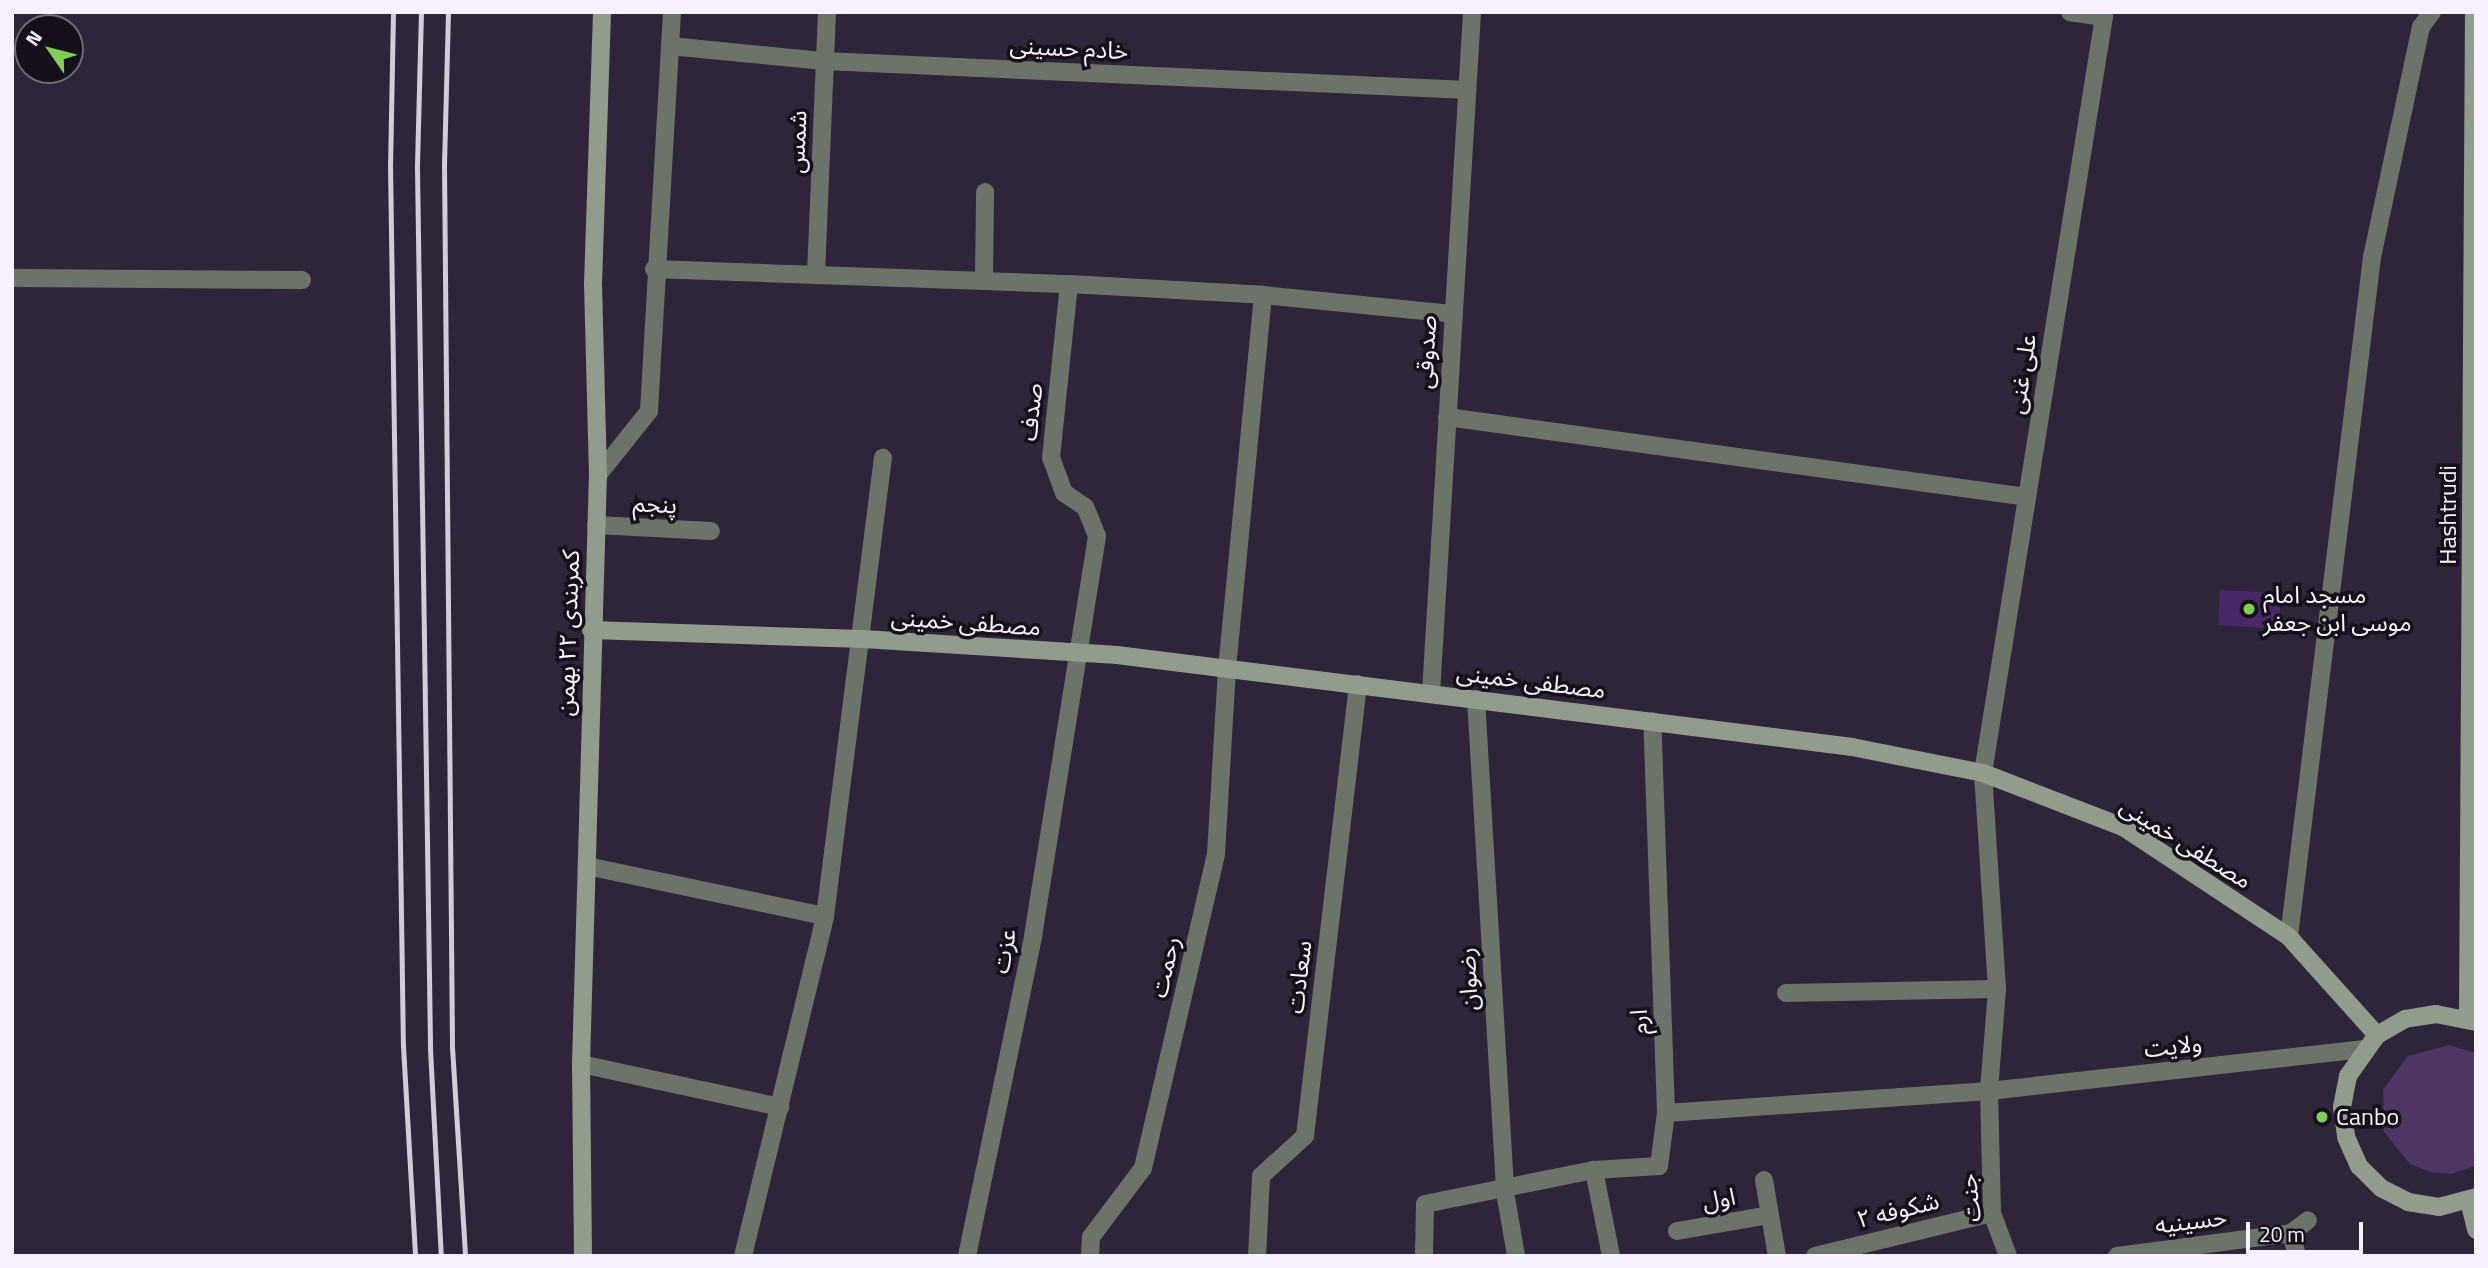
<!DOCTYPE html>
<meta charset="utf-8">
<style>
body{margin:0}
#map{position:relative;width:2488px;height:1268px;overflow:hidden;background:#2f253a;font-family:"Titillium Web","Noto Sans Arabic",sans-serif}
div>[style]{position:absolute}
.green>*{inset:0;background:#4d3564}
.building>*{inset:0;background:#492867}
.lane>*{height:18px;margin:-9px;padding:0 9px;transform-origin:9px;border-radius:9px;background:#6c7369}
.street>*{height:18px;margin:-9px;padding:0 9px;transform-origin:9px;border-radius:9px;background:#6c7369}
.secondary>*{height:18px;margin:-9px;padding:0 9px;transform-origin:9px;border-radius:9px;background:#919c8c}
.rail>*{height:5px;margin:-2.5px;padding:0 2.5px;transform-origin:2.5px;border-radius:2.5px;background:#d2cbda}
.dots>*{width:19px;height:19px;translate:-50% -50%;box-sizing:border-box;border:4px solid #15101a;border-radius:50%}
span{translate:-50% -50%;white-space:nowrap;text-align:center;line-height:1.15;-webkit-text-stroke:7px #15101a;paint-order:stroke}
.street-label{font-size:24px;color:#f7f1ff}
.poi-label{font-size:24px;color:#f7f1ff}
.left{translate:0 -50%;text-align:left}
.frame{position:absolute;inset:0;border:14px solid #f7f1ff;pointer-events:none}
.north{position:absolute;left:14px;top:14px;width:70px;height:70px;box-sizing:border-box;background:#15101a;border:2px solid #6f6a76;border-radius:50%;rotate:305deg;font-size:19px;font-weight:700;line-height:28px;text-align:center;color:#f7f1ff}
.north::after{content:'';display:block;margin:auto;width:24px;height:32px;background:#7fd052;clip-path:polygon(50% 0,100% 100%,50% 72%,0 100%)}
.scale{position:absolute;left:2246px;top:1222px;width:117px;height:32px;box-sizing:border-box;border:4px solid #f7f1ff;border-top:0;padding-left:9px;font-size:21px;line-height:24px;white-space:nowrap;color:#f7f1ff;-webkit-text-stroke:5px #15101a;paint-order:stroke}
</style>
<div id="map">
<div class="green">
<i style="clip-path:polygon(2449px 1045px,2476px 1053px,2476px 1166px,2451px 1174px,2430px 1172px,2410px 1164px,2384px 1132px,2383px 1090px,2408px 1056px)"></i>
</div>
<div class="building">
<i style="clip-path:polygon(2220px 590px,2281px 593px,2279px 629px,2218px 625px)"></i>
</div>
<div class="lane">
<i style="left:596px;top:525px;width:115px;rotate:3deg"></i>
<i style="left:1677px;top:1231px;width:94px;rotate:-9.8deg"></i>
</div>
<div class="street">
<i style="left:670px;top:46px;width:155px;rotate:5.6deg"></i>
<i style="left:824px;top:61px;width:644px;rotate:2.58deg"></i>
<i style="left:654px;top:269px;width:415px;rotate:2.1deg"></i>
<i style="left:1069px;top:284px;width:194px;rotate:3.2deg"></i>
<i style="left:1263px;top:295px;width:190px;rotate:5.7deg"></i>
<i style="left:816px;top:274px;width:262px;rotate:-87.6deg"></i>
<i style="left:12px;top:278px;width:290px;rotate:0.4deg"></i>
<i style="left:984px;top:280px;width:88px;rotate:-89.3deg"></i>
<i style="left:1447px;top:417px;width:585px;rotate:7.85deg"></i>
<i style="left:598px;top:475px;width:82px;rotate:-51.4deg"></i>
<i style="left:649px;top:411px;width:400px;rotate:-86.7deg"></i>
<i style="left:1431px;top:693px;width:682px;rotate:-86.55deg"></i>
<i style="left:1476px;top:699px;width:494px;rotate:86.6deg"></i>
<i style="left:1505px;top:1192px;width:65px;rotate:80.2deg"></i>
<i style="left:587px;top:866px;width:243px;rotate:11.9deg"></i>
<i style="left:2289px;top:937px;width:685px;rotate:-83.04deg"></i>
<i style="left:2372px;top:257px;width:235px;rotate:-78deg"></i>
<i style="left:2421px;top:27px;width:19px;rotate:-54deg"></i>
<i style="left:1786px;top:993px;width:211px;rotate:-1.1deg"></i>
<i style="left:581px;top:1064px;width:204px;rotate:12.2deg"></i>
<i style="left:1666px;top:1113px;width:324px;rotate:-3.9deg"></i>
<i style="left:1989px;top:1091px;width:376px;rotate:-6.4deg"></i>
<i style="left:1764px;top:1180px;width:77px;rotate:80.3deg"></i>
<i style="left:2291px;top:1233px;width:24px;rotate:75deg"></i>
<i style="left:743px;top:1256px;width:350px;rotate:-76.4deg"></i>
<i style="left:825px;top:916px;width:462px;rotate:-82.8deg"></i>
<i style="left:967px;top:1256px;width:327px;rotate:-78.3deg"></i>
<i style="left:1033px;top:936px;width:405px;rotate:-80.9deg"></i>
<i style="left:1097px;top:536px;width:31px;rotate:-112deg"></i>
<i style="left:1085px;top:507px;width:25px;rotate:-146deg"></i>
<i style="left:1064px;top:493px;width:37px;rotate:-110deg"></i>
<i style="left:1051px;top:458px;width:175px;rotate:-84.1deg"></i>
<i style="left:1090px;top:1256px;width:19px;rotate:-87deg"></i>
<i style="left:1091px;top:1237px;width:86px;rotate:-53deg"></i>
<i style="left:1143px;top:1168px;width:322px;rotate:-76.9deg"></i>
<i style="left:1216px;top:854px;width:185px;rotate:-86.6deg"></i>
<i style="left:1227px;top:669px;width:376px;rotate:-84.5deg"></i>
<i style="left:1257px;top:1256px;width:80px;rotate:-87.1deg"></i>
<i style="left:1261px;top:1176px;width:59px;rotate:-42.3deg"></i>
<i style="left:1305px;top:1136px;width:455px;rotate:-83.3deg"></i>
<i style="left:1424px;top:1256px;width:52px;rotate:-88.9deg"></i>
<i style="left:1425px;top:1204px;width:172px;rotate:-11.4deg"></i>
<i style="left:1611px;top:1256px;width:88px;rotate:-101.2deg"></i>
<i style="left:1594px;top:1170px;width:65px;rotate:-3.5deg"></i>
<i style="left:1659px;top:1166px;width:53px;rotate:-82.5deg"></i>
<i style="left:1666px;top:1113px;width:392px;rotate:-92deg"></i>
<i style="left:1815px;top:1256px;width:182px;rotate:-13.7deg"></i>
<i style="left:2008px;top:1256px;width:46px;rotate:-110.4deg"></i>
<i style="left:1992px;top:1213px;width:122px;rotate:-91.4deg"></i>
<i style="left:1989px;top:1091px;width:102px;rotate:-85.5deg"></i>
<i style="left:1997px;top:989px;width:216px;rotate:-93.7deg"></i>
<i style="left:1983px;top:773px;width:766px;rotate:-80.91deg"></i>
<i style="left:2104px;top:17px;width:34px;rotate:-172deg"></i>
<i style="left:2117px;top:1256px;width:176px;rotate:-7.5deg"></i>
<i style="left:2291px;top:1233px;width:21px;rotate:-37deg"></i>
</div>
<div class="secondary">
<i style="left:591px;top:630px;width:272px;rotate:1.9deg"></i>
<i style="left:863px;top:639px;width:255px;rotate:3.6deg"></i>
<i style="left:1117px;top:655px;width:741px;rotate:7.13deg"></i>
<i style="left:1852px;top:747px;width:134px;rotate:11.2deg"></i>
<i style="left:1983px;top:773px;width:150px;rotate:21.1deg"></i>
<i style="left:2123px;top:827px;width:199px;rotate:33.5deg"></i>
<i style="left:2289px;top:937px;width:132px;rotate:48.1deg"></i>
<i style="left:2468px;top:1019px;width:1007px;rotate:-89.66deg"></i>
<i style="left:2476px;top:1022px;width:41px;rotate:-168.7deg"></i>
<i style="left:2436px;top:1014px;width:31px;rotate:171deg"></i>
<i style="left:2405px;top:1019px;width:32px;rotate:150deg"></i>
<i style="left:2377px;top:1035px;width:50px;rotate:125.3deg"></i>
<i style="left:2348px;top:1076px;width:32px;rotate:101deg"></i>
<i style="left:2342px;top:1107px;width:30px;rotate:82deg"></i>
<i style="left:2346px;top:1137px;width:32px;rotate:66deg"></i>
<i style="left:2359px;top:1166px;width:31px;rotate:45deg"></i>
<i style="left:2381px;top:1188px;width:30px;rotate:27deg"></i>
<i style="left:2408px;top:1202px;width:31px;rotate:9deg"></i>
<i style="left:2439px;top:1207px;width:38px;rotate:-15deg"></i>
<i style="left:2469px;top:1201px;width:30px;rotate:76deg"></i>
<i style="left:583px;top:1256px;width:192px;rotate:-90.6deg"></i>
<i style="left:581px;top:1064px;width:589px;rotate:-88.35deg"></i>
<i style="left:598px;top:475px;width:191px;rotate:-91.5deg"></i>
<i style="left:593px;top:284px;width:272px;rotate:-88.1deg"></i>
</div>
<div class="rail">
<i style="left:393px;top:12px;width:152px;rotate:91.1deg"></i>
<i style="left:390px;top:164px;width:882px;rotate:89.16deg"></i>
<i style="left:403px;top:1046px;width:210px;rotate:86.7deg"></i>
<i style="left:421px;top:12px;width:156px;rotate:91.5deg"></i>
<i style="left:417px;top:168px;width:881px;rotate:89.15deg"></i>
<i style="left:430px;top:1049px;width:207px;rotate:87deg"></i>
<i style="left:448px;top:12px;width:152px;rotate:91.5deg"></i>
<i style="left:444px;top:164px;width:883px;rotate:89.48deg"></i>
<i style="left:452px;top:1047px;width:209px;rotate:86.4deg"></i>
</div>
<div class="dots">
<i style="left:2249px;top:609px;background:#7fd052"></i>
<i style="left:2322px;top:1117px;background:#7fd052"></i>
</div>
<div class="street-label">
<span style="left:1069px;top:48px;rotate:3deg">خادم حسینی</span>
<span style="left:797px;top:142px;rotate:-88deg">شمس</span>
<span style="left:1426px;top:352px;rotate:-87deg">صدوقی</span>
<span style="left:2022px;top:374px;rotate:-81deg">علی غنی</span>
<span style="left:1031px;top:412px;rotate:-84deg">صدف</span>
<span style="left:655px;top:504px;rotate:3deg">پنجم</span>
<span style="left:2448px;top:515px;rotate:-90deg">Hashtrudi</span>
<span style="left:966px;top:622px;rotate:4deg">مصطفی خمینی</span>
<span style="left:568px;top:633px;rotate:-88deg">کمربندی ۲۲ بهمن</span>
<span style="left:1531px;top:681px;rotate:7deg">مصطفی خمینی</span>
<span style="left:2186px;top:843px;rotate:32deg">مصطفی خمینی</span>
<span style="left:1004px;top:951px;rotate:-79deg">عزت</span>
<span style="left:1165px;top:967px;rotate:-77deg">رحمت</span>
<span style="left:1299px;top:977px;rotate:-83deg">سعادت</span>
<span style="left:1468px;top:979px;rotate:-93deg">رضوان</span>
<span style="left:1639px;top:1022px;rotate:-92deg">ارم</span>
<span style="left:2173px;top:1046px;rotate:-6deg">ولایت</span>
<span style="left:1970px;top:1198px;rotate:-96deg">جنت</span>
<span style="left:1719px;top:1199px;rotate:-10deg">اول</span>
<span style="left:1898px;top:1210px;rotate:-14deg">شکوفه ۲</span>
<span style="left:2191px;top:1221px;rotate:-7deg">حسینیه</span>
</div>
<div class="poi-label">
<span class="left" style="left:2263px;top:609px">مسجد امام<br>موسی ابن جعفر</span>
<span class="left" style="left:2336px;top:1117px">Canbo</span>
</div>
<div class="frame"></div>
<div class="north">N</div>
<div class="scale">20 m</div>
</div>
